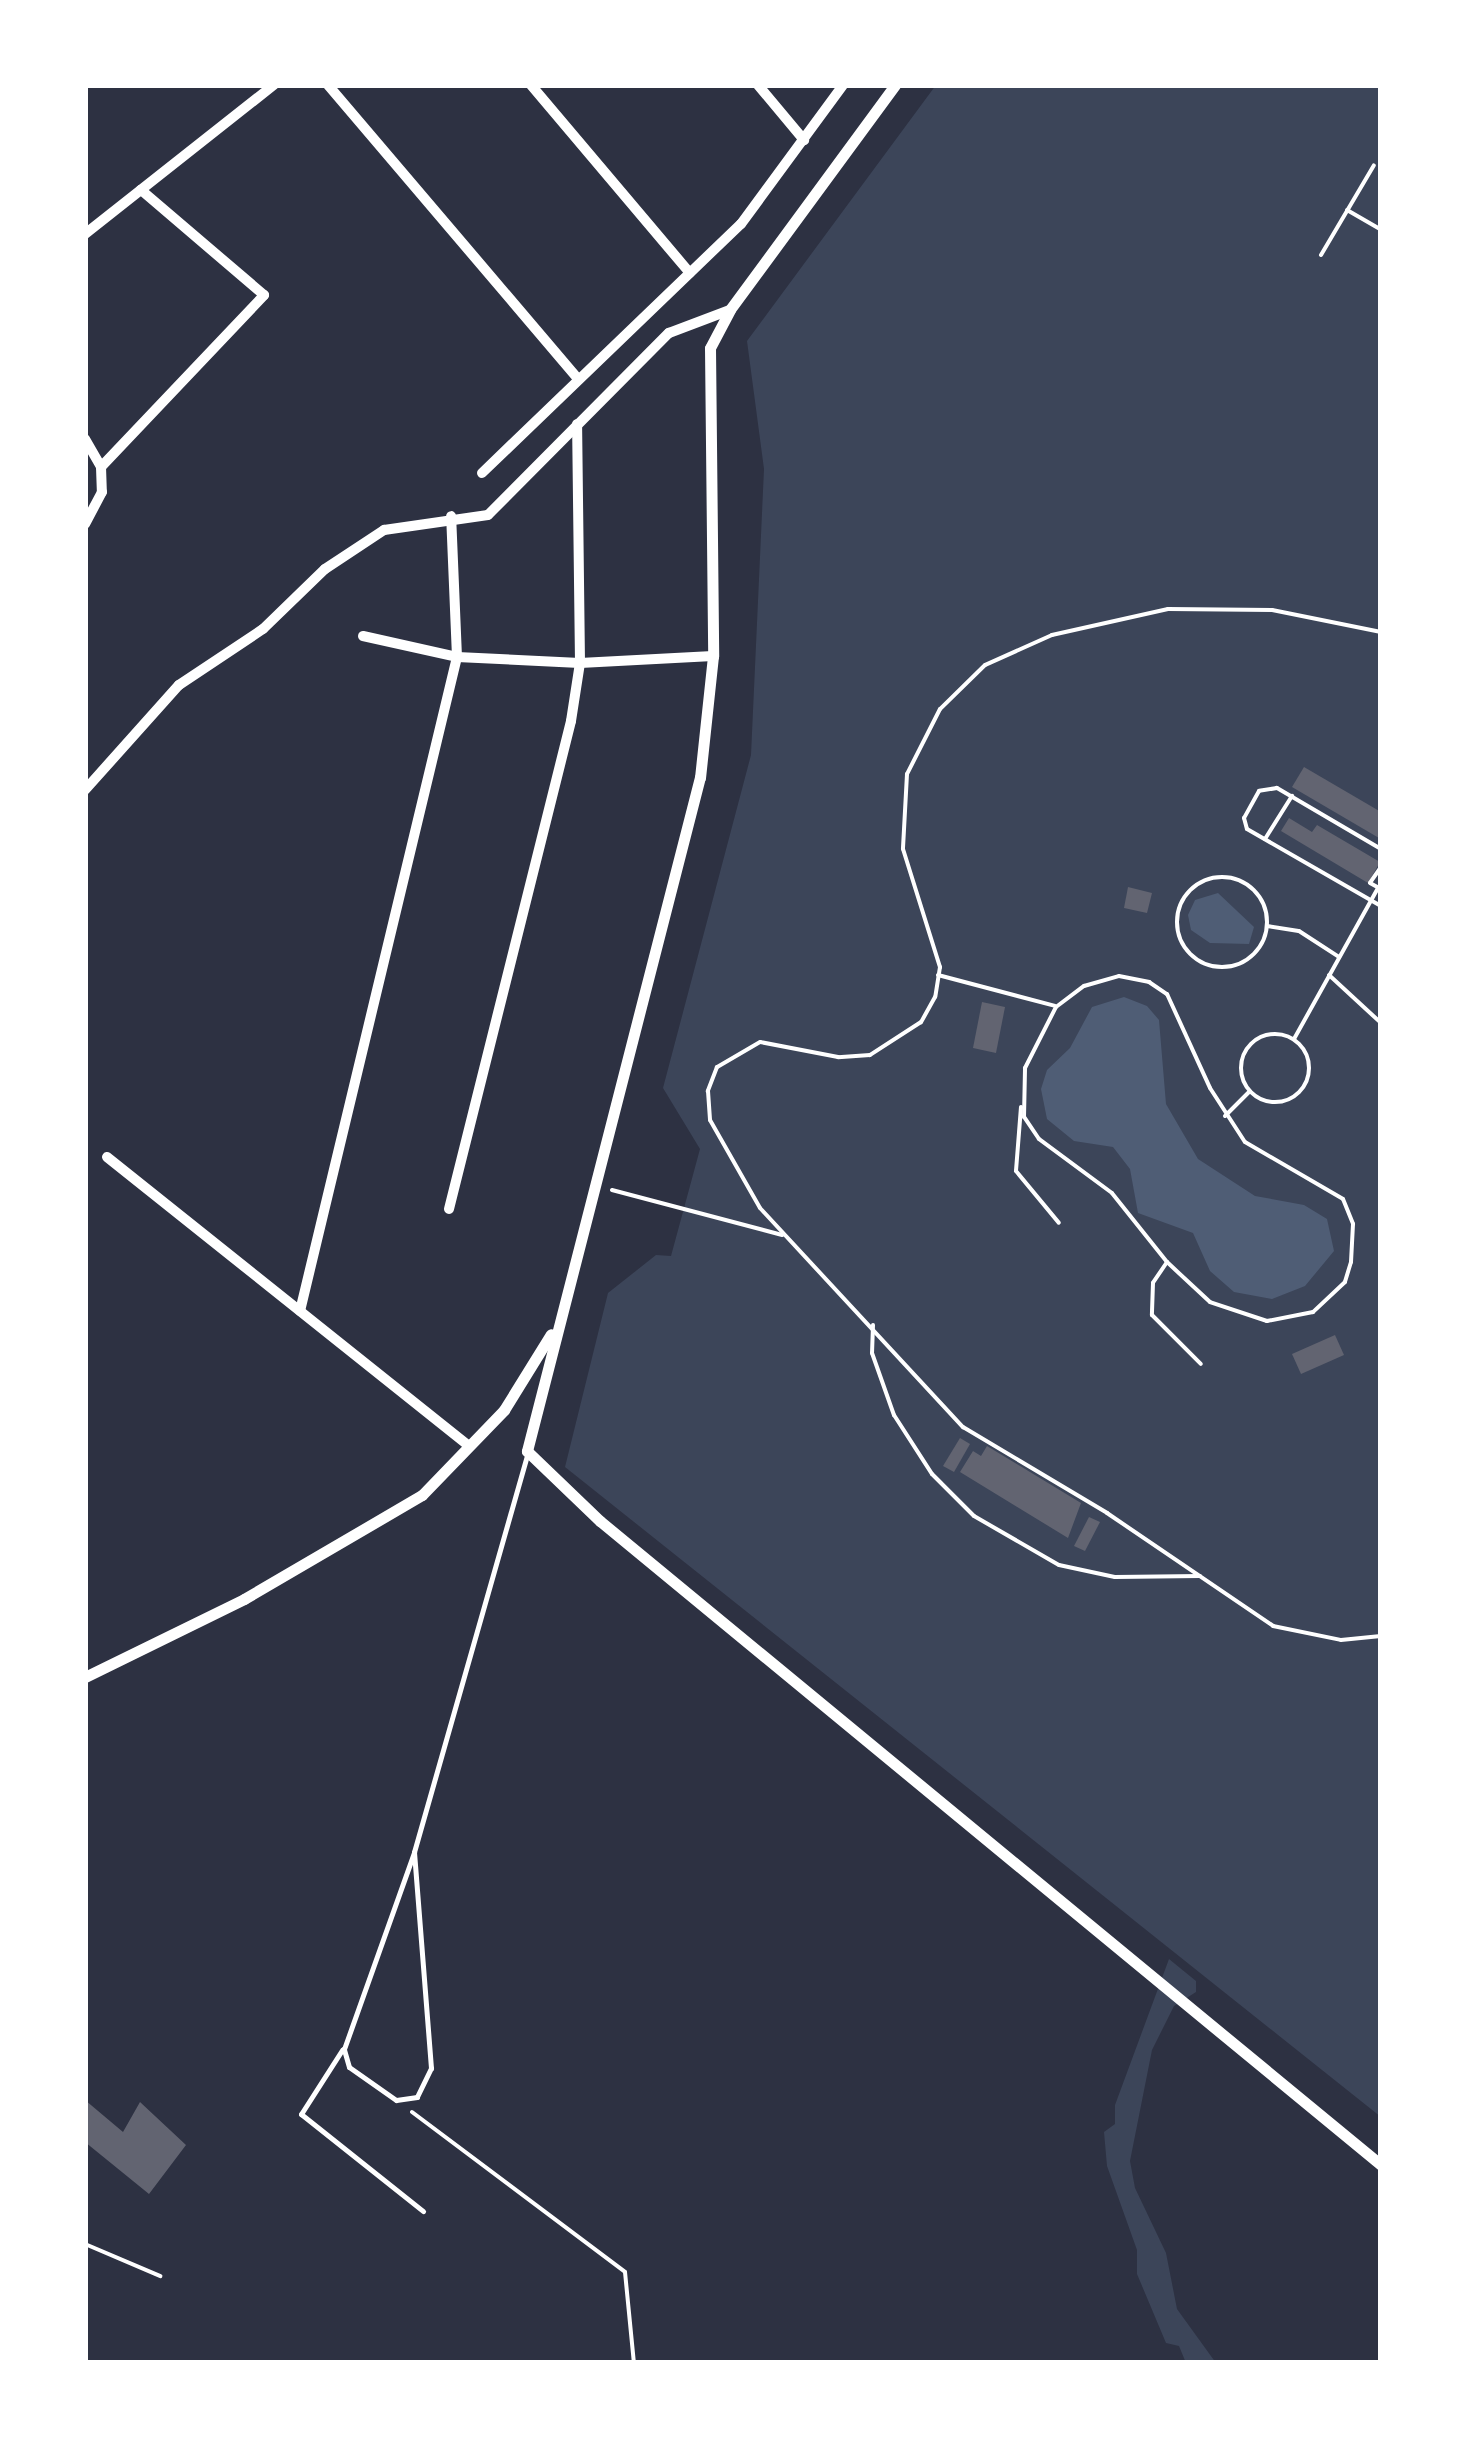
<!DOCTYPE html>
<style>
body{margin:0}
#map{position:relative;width:1466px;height:2448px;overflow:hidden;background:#2d3142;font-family:Karla,sans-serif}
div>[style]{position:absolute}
.green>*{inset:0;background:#3c4559}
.water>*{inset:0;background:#4f5d75}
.building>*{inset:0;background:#626471}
.path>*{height:4px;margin:-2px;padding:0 2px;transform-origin:2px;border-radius:2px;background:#fff}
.path>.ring{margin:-2px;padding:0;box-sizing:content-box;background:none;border:4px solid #fff;border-radius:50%}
.service>*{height:5px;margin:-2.5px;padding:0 2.5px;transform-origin:2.5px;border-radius:2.5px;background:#fff}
.minor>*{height:10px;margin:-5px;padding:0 5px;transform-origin:5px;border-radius:5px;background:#fff}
.tertiary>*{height:11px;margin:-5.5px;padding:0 5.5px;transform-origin:5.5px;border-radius:5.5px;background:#fff}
span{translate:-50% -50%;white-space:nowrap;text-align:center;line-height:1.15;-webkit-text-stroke:8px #fff;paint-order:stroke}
.frame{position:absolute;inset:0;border:88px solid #fff;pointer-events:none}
</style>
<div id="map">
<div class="green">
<i style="clip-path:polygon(936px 85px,1381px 85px,1381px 2117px,565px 1467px,608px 1293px,656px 1255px,671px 1256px,700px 1149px,663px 1088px,751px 755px,764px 469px,747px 341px)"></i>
<i style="clip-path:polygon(1169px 1959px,1196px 1981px,1196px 1992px,1174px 2006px,1152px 2050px,1130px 2161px,1135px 2188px,1166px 2253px,1177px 2309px,1216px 2363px,1186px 2363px,1179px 2346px,1166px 2343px,1137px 2274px,1137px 2250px,1107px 2166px,1104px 2132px,1115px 2124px,1115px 2105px)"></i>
</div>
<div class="water">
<i style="clip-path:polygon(1218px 893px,1254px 927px,1249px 944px,1210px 943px,1191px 930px,1188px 915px,1195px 900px)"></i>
<i style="clip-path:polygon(1124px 997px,1147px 1006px,1159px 1020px,1166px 1104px,1198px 1159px,1255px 1196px,1304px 1205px,1327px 1219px,1334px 1251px,1305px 1286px,1272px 1299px,1234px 1292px,1210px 1271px,1193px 1233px,1138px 1213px,1130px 1169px,1113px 1147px,1074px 1141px,1047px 1119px,1041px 1089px,1047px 1070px,1070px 1048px,1092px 1007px)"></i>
</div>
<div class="building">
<i style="clip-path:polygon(1304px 767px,1381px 812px,1379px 838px,1292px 787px)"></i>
<i style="clip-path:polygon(1289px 818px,1312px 832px,1317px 825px,1380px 862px,1368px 883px,1281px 831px)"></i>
<i style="clip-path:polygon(1128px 887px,1152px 893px,1147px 913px,1124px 908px)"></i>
<i style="clip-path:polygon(982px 1002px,1005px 1007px,996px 1053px,973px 1048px)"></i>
<i style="clip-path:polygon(1335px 1335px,1344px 1355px,1301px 1374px,1292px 1354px)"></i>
<i style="clip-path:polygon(960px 1438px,970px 1444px,954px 1472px,943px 1466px)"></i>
<i style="clip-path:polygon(987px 1446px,1081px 1503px,1068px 1538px,960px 1472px,973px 1451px,981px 1456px)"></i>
<i style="clip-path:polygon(1089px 1517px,1100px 1522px,1085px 1551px,1074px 1546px)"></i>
<i style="clip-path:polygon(85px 2100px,123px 2132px,140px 2102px,186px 2145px,149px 2194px,85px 2142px)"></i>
</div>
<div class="path">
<i style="left:1347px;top:210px;width:39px;rotate:30deg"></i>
<i style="left:1321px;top:255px;width:104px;rotate:-59.5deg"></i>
<i style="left:1381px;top:632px;width:111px;rotate:-168.6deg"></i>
<i style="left:1272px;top:610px;width:104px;rotate:-179.4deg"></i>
<i style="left:1168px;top:609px;width:119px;rotate:167.4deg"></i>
<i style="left:1052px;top:635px;width:73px;rotate:155.9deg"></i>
<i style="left:985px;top:665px;width:63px;rotate:135.6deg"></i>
<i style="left:940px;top:709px;width:73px;rotate:116.9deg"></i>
<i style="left:907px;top:774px;width:75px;rotate:93.1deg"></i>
<i style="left:903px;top:849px;width:124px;rotate:72.6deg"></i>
<i style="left:940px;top:967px;width:30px;rotate:99deg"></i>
<i style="left:935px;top:997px;width:29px;rotate:119deg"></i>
<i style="left:921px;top:1022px;width:61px;rotate:147.1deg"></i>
<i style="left:870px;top:1055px;width:32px;rotate:176deg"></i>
<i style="left:838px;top:1057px;width:79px;rotate:-169.1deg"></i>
<i style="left:760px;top:1042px;width:50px;rotate:149.8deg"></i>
<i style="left:717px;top:1067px;width:26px;rotate:111deg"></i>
<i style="left:708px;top:1091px;width:29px;rotate:86deg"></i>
<i style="left:710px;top:1120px;width:101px;rotate:60.4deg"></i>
<i style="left:760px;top:1208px;width:299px;rotate:47.2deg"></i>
<i style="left:963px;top:1427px;width:168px;rotate:30.8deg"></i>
<i style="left:1107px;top:1513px;width:201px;rotate:34.2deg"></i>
<i style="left:1273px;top:1626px;width:69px;rotate:11.6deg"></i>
<i style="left:1341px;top:1640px;width:40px;rotate:-5.7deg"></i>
<i style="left:1265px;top:839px;width:51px;rotate:-57.9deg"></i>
<i style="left:1381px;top:849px;width:121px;rotate:-149.6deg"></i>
<i style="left:1277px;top:788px;width:18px;rotate:171deg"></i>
<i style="left:1259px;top:791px;width:31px;rotate:119deg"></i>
<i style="left:1244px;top:818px;width:11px;rotate:75deg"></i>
<i style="left:1247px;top:829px;width:155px;rotate:29.9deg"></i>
<i style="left:1381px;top:867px;width:19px;rotate:125deg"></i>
<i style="left:1370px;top:883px;width:13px;rotate:29deg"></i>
<i class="ring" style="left:1177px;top:877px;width:86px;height:86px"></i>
<i style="left:1267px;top:926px;width:32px;rotate:9deg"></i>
<i style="left:1299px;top:931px;width:48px;rotate:33deg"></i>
<i style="left:938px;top:975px;width:121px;rotate:14.8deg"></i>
<i style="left:1329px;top:975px;width:71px;rotate:42.7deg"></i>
<i style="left:1119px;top:976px;width:31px;rotate:11deg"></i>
<i style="left:1149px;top:982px;width:22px;rotate:34deg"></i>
<i style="left:1167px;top:994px;width:103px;rotate:65.4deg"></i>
<i style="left:1210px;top:1088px;width:64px;rotate:57.1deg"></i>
<i style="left:1245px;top:1142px;width:113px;rotate:30.2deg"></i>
<i style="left:1343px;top:1199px;width:27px;rotate:68deg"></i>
<i style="left:1353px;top:1224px;width:38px;rotate:93deg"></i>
<i style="left:1351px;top:1262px;width:21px;rotate:107deg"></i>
<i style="left:1345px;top:1282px;width:44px;rotate:136.8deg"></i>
<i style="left:1313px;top:1312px;width:47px;rotate:168.9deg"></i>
<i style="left:1267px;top:1321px;width:60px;rotate:-161.6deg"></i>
<i style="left:1210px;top:1302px;width:59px;rotate:-137.1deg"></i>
<i style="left:1167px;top:1262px;width:88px;rotate:-128.6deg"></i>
<i style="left:1112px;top:1193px;width:91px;rotate:-143.5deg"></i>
<i style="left:1039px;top:1139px;width:27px;rotate:-124deg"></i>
<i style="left:1024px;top:1117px;width:49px;rotate:-88.8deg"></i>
<i style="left:1025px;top:1068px;width:68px;rotate:-63.1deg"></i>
<i style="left:1056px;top:1007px;width:35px;rotate:-37deg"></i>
<i style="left:1084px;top:986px;width:36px;rotate:-16deg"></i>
<i class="ring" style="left:1241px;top:1034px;width:64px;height:64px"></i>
<i style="left:1294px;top:1039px;width:173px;rotate:-60.9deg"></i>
<i style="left:1021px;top:1107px;width:64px;rotate:94.5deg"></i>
<i style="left:1016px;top:1171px;width:67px;rotate:50.4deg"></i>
<i style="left:1225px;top:1116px;width:35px;rotate:-45deg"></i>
<i style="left:612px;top:1190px;width:176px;rotate:14.8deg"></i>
<i style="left:1167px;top:1262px;width:25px;rotate:124deg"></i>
<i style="left:1153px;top:1283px;width:32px;rotate:92deg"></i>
<i style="left:1152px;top:1315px;width:69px;rotate:45deg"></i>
<i style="left:873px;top:1325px;width:28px;rotate:92deg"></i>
<i style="left:872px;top:1353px;width:66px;rotate:70.5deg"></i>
<i style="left:894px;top:1415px;width:70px;rotate:57.2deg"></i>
<i style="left:932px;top:1474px;width:59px;rotate:45deg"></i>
<i style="left:974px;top:1516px;width:98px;rotate:30deg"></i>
<i style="left:1059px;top:1565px;width:57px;rotate:12.1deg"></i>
<i style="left:1115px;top:1577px;width:85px;rotate:-0.7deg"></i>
<i style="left:412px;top:2112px;width:266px;rotate:36.9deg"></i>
<i style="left:625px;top:2272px;width:91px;rotate:84.4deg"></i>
<i style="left:85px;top:2244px;width:82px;rotate:23.1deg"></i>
</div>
<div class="service">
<i style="left:414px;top:1852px;width:217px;rotate:85.5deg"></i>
<i style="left:431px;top:2068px;width:32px;rotate:116deg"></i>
<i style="left:417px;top:2097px;width:21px;rotate:172deg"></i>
<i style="left:396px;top:2100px;width:57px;rotate:-144.9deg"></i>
<i style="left:349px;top:2067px;width:19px;rotate:-106deg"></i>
<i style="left:344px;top:2049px;width:209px;rotate:-70.4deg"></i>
<i style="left:414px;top:1852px;width:414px;rotate:-74.1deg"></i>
<i style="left:342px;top:2050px;width:76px;rotate:122.6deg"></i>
<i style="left:301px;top:2114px;width:156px;rotate:38.5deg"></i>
</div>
<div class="minor">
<i style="left:328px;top:85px;width:382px;rotate:49.6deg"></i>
<i style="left:531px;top:85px;width:246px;rotate:49.8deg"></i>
<i style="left:758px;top:85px;width:72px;rotate:50.1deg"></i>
<i style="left:85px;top:234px;width:241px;rotate:-38.3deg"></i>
<i style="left:85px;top:439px;width:32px;rotate:60deg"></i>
<i style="left:101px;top:467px;width:25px;rotate:88deg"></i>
<i style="left:102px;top:492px;width:36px;rotate:118deg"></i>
<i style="left:101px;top:467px;width:237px;rotate:-46.5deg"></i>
<i style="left:264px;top:295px;width:162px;rotate:-139.5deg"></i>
<i style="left:482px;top:473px;width:359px;rotate:-43.9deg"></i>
<i style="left:741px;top:224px;width:172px;rotate:-53.7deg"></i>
<i style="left:363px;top:636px;width:96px;rotate:12.6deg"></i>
<i style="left:457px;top:657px;width:123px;rotate:2.8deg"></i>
<i style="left:580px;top:663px;width:133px;rotate:-3deg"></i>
<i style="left:85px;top:790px;width:141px;rotate:-48.2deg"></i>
<i style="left:179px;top:685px;width:101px;rotate:-33.7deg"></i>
<i style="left:263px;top:629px;width:86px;rotate:-44.1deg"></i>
<i style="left:325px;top:569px;width:71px;rotate:-33.5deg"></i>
<i style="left:384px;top:530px;width:105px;rotate:-8.2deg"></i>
<i style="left:488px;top:515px;width:257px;rotate:-45.2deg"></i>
<i style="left:669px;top:333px;width:65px;rotate:-20.7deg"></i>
<i style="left:107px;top:1157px;width:463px;rotate:38.6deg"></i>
<i style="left:449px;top:1209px;width:503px;rotate:-75.96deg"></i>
<i style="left:571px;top:721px;width:59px;rotate:-81.2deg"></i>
<i style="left:580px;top:663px;width:239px;rotate:-90.7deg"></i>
<i style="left:300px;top:1311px;width:673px;rotate:-76.5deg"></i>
<i style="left:457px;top:657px;width:141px;rotate:-92.4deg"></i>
</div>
<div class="tertiary">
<i style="left:895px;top:85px;width:279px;rotate:126.3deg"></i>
<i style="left:730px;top:310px;width:43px;rotate:117.8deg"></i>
<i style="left:710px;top:348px;width:308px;rotate:89.4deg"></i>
<i style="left:713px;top:656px;width:122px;rotate:96.1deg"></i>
<i style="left:700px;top:777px;width:696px;rotate:104.4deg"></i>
<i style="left:527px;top:1451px;width:101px;rotate:43.8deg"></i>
<i style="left:600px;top:1521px;width:1012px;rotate:39.51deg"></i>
<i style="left:85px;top:1677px;width:177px;rotate:-26.1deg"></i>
<i style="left:244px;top:1599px;width:206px;rotate:-30.3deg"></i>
<i style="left:422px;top:1495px;width:118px;rotate:-46deg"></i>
<i style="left:504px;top:1410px;width:89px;rotate:-58.3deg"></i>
</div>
<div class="frame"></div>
</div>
